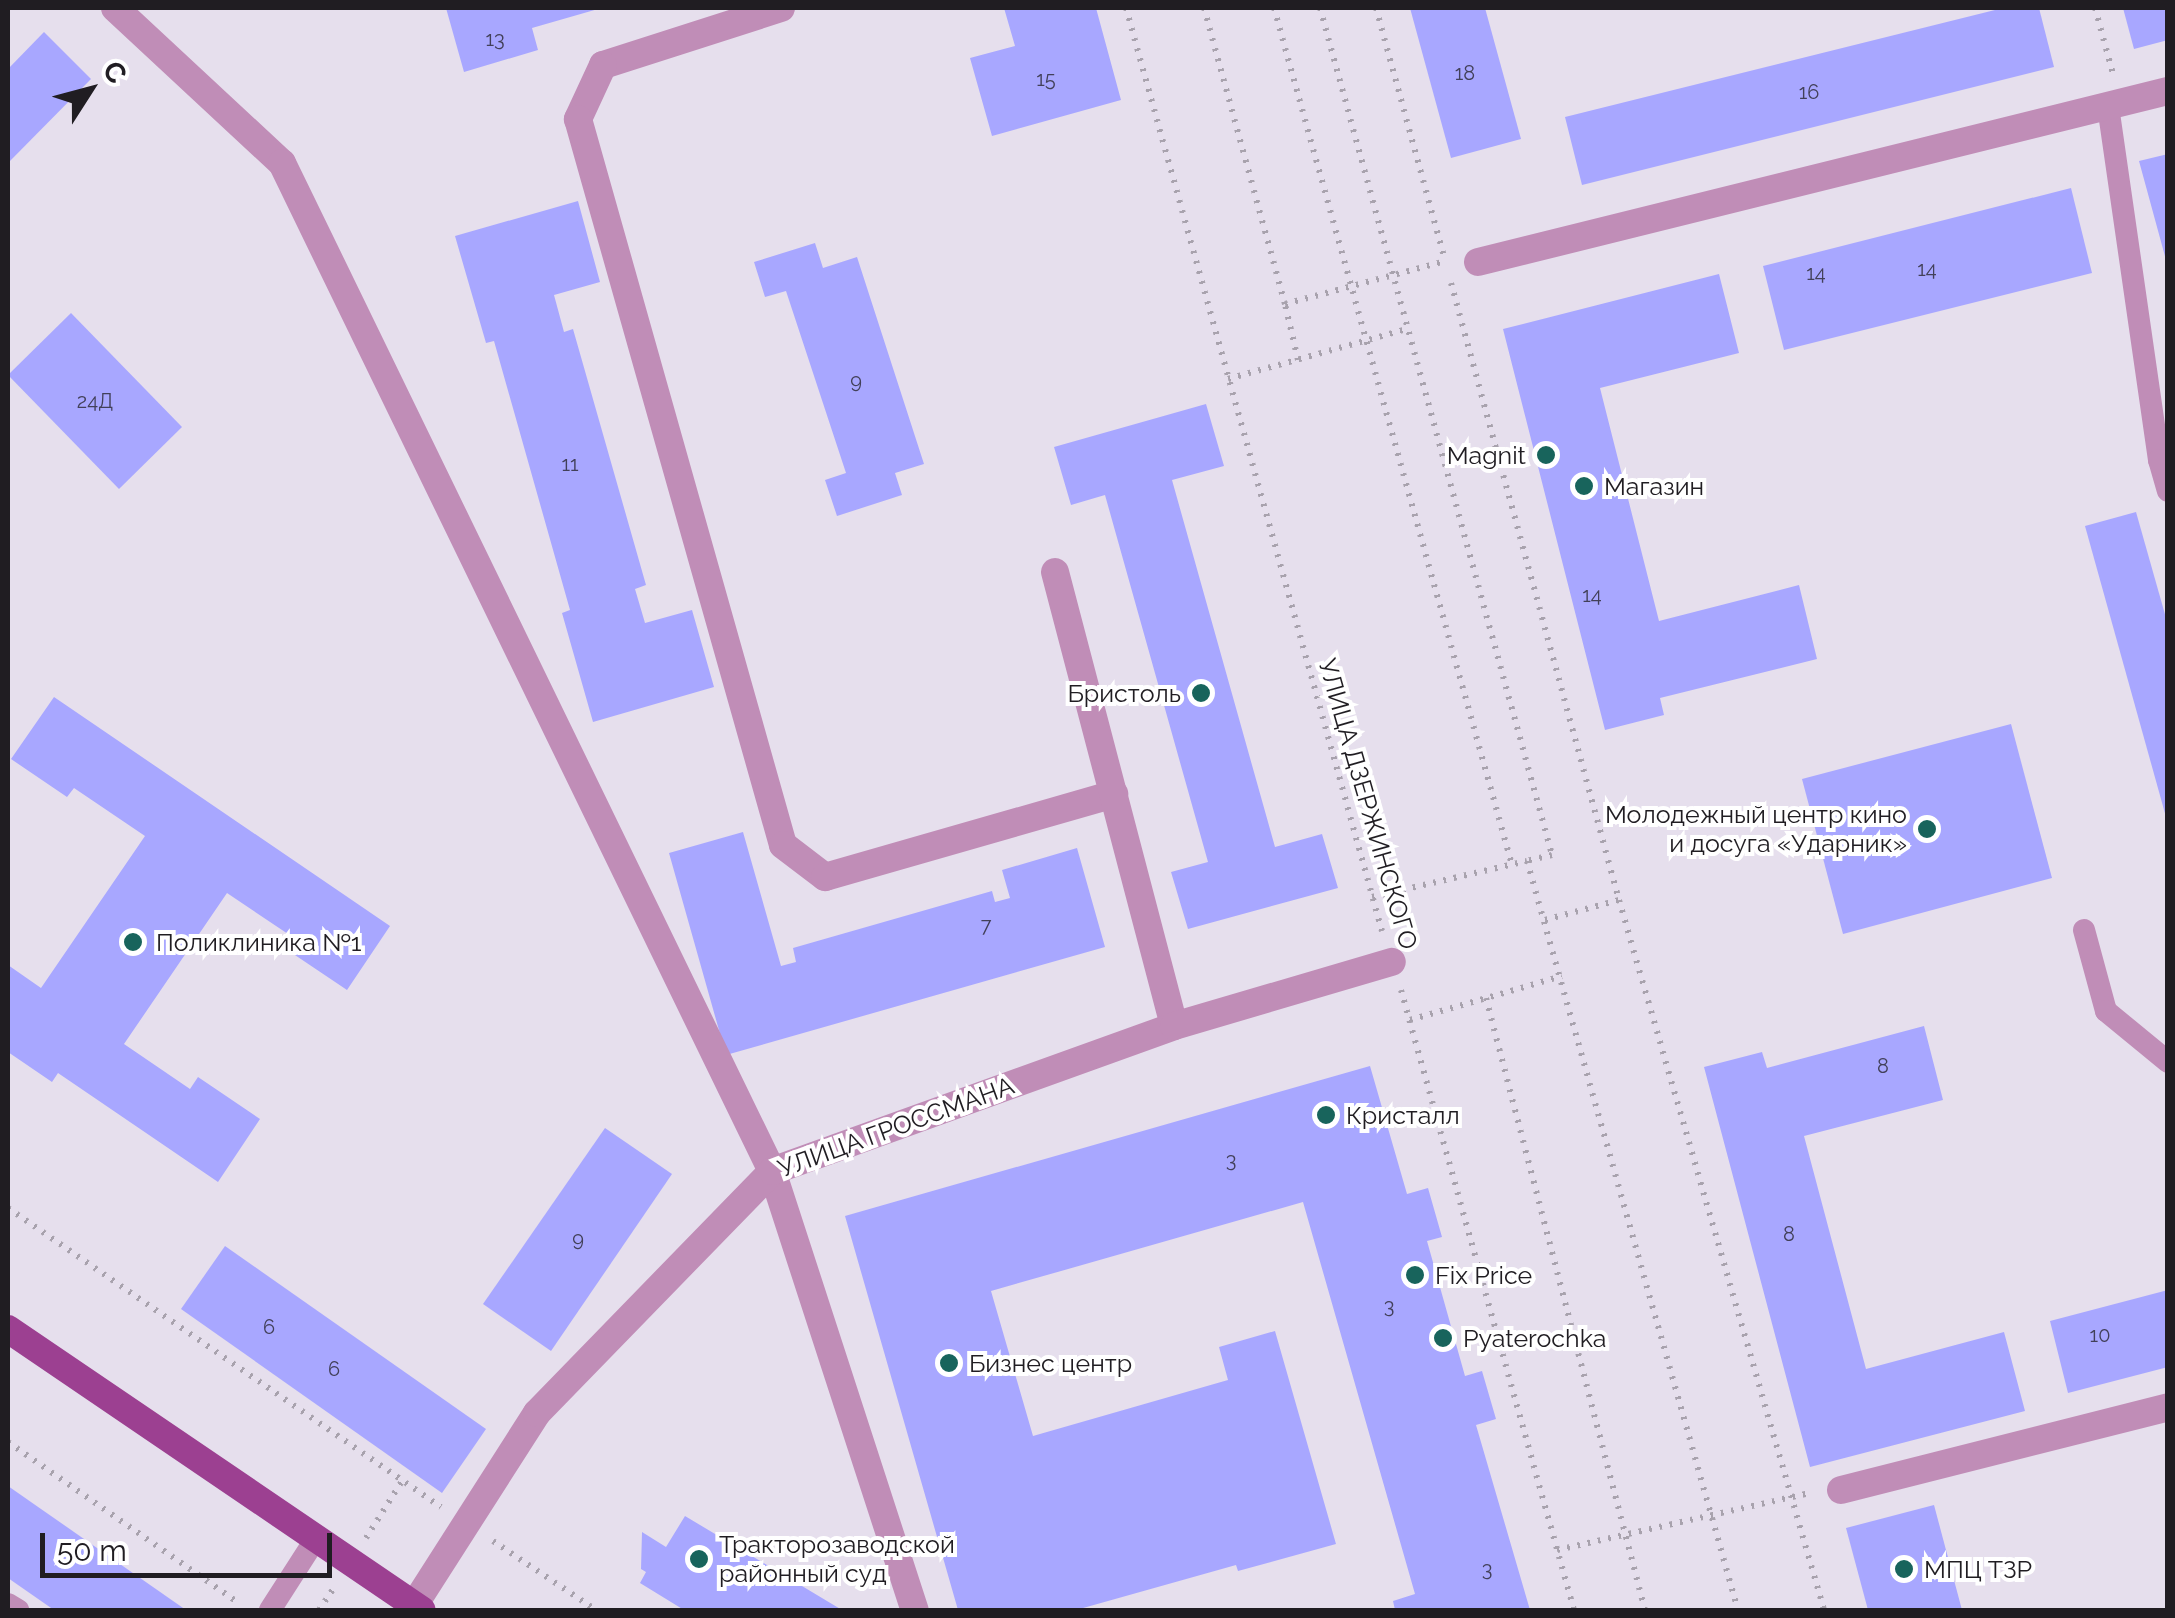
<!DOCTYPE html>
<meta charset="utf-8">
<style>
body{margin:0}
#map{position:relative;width:2175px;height:1618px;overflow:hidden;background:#e6dfed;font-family:Raleway,sans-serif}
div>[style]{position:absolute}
.building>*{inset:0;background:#a8a7ff}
.path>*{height:6px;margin-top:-3px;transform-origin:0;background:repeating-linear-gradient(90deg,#a8a2ad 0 2.5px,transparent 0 10.5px)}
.service>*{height:22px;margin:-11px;padding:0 11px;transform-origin:11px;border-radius:11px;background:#c08db7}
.minor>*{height:28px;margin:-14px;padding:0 14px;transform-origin:14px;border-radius:14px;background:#c08db7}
.primary>*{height:28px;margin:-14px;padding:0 14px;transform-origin:14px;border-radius:14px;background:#9c4091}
.dots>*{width:28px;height:28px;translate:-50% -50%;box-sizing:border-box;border:5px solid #fff;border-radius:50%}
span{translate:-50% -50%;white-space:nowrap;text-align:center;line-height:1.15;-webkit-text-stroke:8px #fff;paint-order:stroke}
.number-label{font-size:20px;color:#424059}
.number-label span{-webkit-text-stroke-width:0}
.poi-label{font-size:25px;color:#201d22}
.right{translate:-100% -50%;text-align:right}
.left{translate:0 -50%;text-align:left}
.street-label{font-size:25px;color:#201d22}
.frame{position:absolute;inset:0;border:10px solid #201d22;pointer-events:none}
.north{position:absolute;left:40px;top:40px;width:100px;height:100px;-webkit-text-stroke:8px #fff;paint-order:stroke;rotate:54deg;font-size:28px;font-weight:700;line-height:40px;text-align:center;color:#201d22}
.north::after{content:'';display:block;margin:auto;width:35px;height:45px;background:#201d22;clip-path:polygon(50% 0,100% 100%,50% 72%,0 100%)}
.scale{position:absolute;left:40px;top:1533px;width:292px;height:45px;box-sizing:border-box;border:5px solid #201d22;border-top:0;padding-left:12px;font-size:30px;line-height:35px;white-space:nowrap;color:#201d22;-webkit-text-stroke:8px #fff;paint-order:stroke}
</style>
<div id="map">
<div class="building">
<i style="clip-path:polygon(446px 8px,598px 8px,598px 9px,532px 28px,538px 50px,464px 72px)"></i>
<i style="clip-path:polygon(1004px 8px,1096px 8px,1121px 100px,992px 136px,970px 58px,1015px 46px)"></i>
<i style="clip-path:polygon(1410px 8px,1485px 8px,1521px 139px,1451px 158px)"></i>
<i style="clip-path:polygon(2003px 8px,2039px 8px,2054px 67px,1582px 185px,1565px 117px)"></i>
<i style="clip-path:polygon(2123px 8px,2168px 8px,2168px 40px,2134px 49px)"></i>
<i style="clip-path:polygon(44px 32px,91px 79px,8px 163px,8px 69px)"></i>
<i style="clip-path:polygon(2168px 154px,2168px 260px,2166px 260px,2139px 161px)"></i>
<i style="clip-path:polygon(2071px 188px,2092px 273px,1784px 350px,1763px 266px)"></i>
<i style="clip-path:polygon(578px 201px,600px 282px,554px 295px,564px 332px,573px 329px,646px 585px,635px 589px,645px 623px,692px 610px,714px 687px,593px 722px,562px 613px,570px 610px,494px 341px,486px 343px,455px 236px)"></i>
<i style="clip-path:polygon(815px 243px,823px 268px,857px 257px,924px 464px,895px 473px,902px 495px,837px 516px,825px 480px,846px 473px,786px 291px,765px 297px,754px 262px)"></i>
<i style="clip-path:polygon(1719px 274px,1739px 353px,1600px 388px,1659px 621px,1799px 585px,1817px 659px,1660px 698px,1664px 715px,1605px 730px,1503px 329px)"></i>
<i style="clip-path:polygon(71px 313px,182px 427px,119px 489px,8px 375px)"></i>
<i style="clip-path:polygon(1206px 404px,1224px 466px,1172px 480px,1275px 847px,1322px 834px,1338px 888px,1188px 929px,1171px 872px,1208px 862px,1105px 495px,1071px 505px,1054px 447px)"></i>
<i style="clip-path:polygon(2136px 512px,2168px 625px,2166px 817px,2085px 526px)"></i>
<i style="clip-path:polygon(54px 697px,390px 926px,347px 990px,283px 947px,291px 936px,227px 893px,124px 1044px,190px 1089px,198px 1077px,260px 1119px,218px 1182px,58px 1073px,52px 1082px,8px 1052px,8px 965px,41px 988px,145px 836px,74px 788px,67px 797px,11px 759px)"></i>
<i style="clip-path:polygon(2011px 724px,2052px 878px,1843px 934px,1802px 779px)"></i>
<i style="clip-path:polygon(743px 832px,781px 966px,796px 962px,793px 948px,992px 891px,995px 902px,1010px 898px,1002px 870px,1077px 848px,1105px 947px,726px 1055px,669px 853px)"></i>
<i style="clip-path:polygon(1924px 1026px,1943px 1100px,1804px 1136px,1866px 1369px,2004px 1332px,2025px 1411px,1810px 1467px,1704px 1067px,1762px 1052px,1767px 1068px)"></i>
<i style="clip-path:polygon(1370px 1066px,1407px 1194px,1428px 1188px,1442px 1237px,1427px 1241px,1465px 1376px,1482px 1371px,1496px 1419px,1476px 1425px,1530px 1610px,1395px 1610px,1393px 1601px,1415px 1594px,1303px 1202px,991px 1291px,1033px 1436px,1228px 1380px,1219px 1347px,1275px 1331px,1336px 1544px,1238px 1571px,1236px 1565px,1076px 1610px,958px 1610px,845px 1216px)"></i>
<i style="clip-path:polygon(605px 1128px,672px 1174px,551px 1351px,483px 1304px)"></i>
<i style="clip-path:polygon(225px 1246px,486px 1429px,442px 1493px,181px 1309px)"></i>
<i style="clip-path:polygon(2168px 1290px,2168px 1367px,2068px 1393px,2050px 1321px)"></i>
<i style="clip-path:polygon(8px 1486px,186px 1610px,54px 1610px,8px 1578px)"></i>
<i style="clip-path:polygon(1934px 1505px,1962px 1610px,1868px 1610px,1846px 1528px)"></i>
<i style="clip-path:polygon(685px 1516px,842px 1610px,684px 1610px,640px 1583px,646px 1572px,641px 1569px,642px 1532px,666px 1547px)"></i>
</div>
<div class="path">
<i style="left:1126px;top:8px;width:958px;rotate:74.5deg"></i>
<i style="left:1204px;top:8px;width:307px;rotate:74.7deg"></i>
<i style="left:1274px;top:8px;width:889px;rotate:74.48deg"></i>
<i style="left:1320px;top:8px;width:878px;rotate:74.68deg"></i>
<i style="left:1552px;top:855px;width:26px;rotate:167deg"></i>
<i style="left:1376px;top:8px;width:258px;rotate:74.7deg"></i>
<i style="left:2095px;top:8px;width:68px;rotate:74.7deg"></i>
<i style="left:1451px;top:283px;width:639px;rotate:74.77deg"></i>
<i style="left:1619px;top:900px;width:739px;rotate:73.89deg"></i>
<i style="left:1298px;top:360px;width:57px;rotate:-103.1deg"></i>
<i style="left:1285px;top:304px;width:167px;rotate:-15deg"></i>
<i style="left:1228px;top:379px;width:186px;rotate:-15.6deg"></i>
<i style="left:1372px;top:897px;width:159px;rotate:-13.1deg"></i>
<i style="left:1527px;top:861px;width:778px;rotate:74.27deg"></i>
<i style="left:1545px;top:920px;width:77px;rotate:-15.1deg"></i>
<i style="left:1401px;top:990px;width:644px;rotate:74.41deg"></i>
<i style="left:1486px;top:998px;width:632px;rotate:75.44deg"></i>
<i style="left:1410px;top:1020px;width:158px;rotate:-16.1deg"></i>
<i style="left:8px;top:1208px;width:526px;rotate:34.63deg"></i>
<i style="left:8px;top:1442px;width:283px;rotate:34.9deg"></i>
<i style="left:366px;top:1538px;width:67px;rotate:-57.7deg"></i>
<i style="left:493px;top:1541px;width:124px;rotate:33.8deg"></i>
<i style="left:1557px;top:1550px;width:258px;rotate:-12.7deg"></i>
<i style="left:319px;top:1610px;width:29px;rotate:-56deg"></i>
</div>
<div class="service">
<i style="left:2108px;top:106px;width:358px;rotate:81.8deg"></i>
<i style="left:2159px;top:460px;width:32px;rotate:74deg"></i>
<i style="left:2084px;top:930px;width:84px;rotate:74.8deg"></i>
<i style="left:2106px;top:1011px;width:80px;rotate:39.4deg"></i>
<i style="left:8px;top:1604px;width:12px;rotate:31deg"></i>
<i style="left:270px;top:1610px;width:83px;rotate:-57.3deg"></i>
</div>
<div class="minor">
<i style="left:115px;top:8px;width:228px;rotate:42.9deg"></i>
<i style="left:282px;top:163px;width:1121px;rotate:64.08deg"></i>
<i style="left:772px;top:1171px;width:462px;rotate:72deg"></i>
<i style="left:781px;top:8px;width:187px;rotate:162.2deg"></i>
<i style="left:603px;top:65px;width:60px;rotate:114.8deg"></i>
<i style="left:578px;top:119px;width:754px;rotate:74.23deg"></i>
<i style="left:783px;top:845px;width:53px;rotate:37.3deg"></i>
<i style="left:825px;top:877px;width:301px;rotate:-16deg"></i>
<i style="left:1478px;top:262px;width:711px;rotate:-13.92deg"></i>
<i style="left:1055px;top:572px;width:469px;rotate:75.3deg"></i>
<i style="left:1841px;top:1490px;width:337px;rotate:-14.2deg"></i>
<i style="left:411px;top:1610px;width:234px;rotate:-57.4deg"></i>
<i style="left:537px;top:1413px;width:337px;rotate:-45.8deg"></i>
<i style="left:772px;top:1171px;width:427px;rotate:-19.8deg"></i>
<i style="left:1174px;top:1026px;width:227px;rotate:-16.4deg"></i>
</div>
<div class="primary">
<i style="left:8px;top:1329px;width:500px;rotate:34.2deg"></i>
</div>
<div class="dots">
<i style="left:1546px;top:455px;background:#18645c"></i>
<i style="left:1584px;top:486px;background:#18645c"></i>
<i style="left:1201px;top:693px;background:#18645c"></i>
<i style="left:1927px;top:829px;background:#18645c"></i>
<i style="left:133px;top:942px;background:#18645c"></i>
<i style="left:1326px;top:1115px;background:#18645c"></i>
<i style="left:1415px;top:1275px;background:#18645c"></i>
<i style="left:1443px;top:1338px;background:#18645c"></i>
<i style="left:949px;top:1363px;background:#18645c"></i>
<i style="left:699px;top:1559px;background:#18645c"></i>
<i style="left:1904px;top:1569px;background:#18645c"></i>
</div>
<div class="number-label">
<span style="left:495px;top:39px">13</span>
<span style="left:1465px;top:73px">18</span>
<span style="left:1046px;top:79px">15</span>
<span style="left:1809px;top:92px">16</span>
<span style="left:1927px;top:269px">14</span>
<span style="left:1816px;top:273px">14</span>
<span style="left:856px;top:381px">9</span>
<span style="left:95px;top:401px">24Д</span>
<span style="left:570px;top:464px">11</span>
<span style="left:1592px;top:595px">14</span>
<span style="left:986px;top:925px">7</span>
<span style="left:1883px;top:1066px">8</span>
<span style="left:1231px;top:1160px">3</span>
<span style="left:1789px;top:1234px">8</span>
<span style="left:578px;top:1239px">9</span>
<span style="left:1389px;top:1306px">3</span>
<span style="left:269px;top:1327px">6</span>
<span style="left:2100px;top:1335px">10</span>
<span style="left:334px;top:1369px">6</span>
<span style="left:1487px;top:1569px">3</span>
</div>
<div class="poi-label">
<span class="right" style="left:1526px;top:455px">Magnit</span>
<span class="left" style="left:1604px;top:486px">Магазин</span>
<span class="right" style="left:1181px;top:693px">Бристоль</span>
<span class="right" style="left:1907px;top:829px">Молодежный центр кино<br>и досуга «Ударник»</span>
<span class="left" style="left:156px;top:942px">Поликлиника №1</span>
<span class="left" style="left:1346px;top:1115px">Кристалл</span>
<span class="left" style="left:1435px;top:1275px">Fix Price</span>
<span class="left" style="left:1463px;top:1338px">Pyaterochka</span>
<span class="left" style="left:969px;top:1363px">Бизнес центр</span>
<span class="left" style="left:719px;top:1559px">Тракторозаводской<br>районный суд</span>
<span class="left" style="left:1924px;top:1569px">МПЦ ТЗР</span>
</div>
<div class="street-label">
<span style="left:1368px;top:804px;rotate:74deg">УЛИЦА ДЗЕРЖИНСКОГО</span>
<span style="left:896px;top:1127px;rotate:-20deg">УЛИЦА ГРОССМАНА</span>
</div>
<div class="frame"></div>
<div class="north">С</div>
<div class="scale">50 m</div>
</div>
